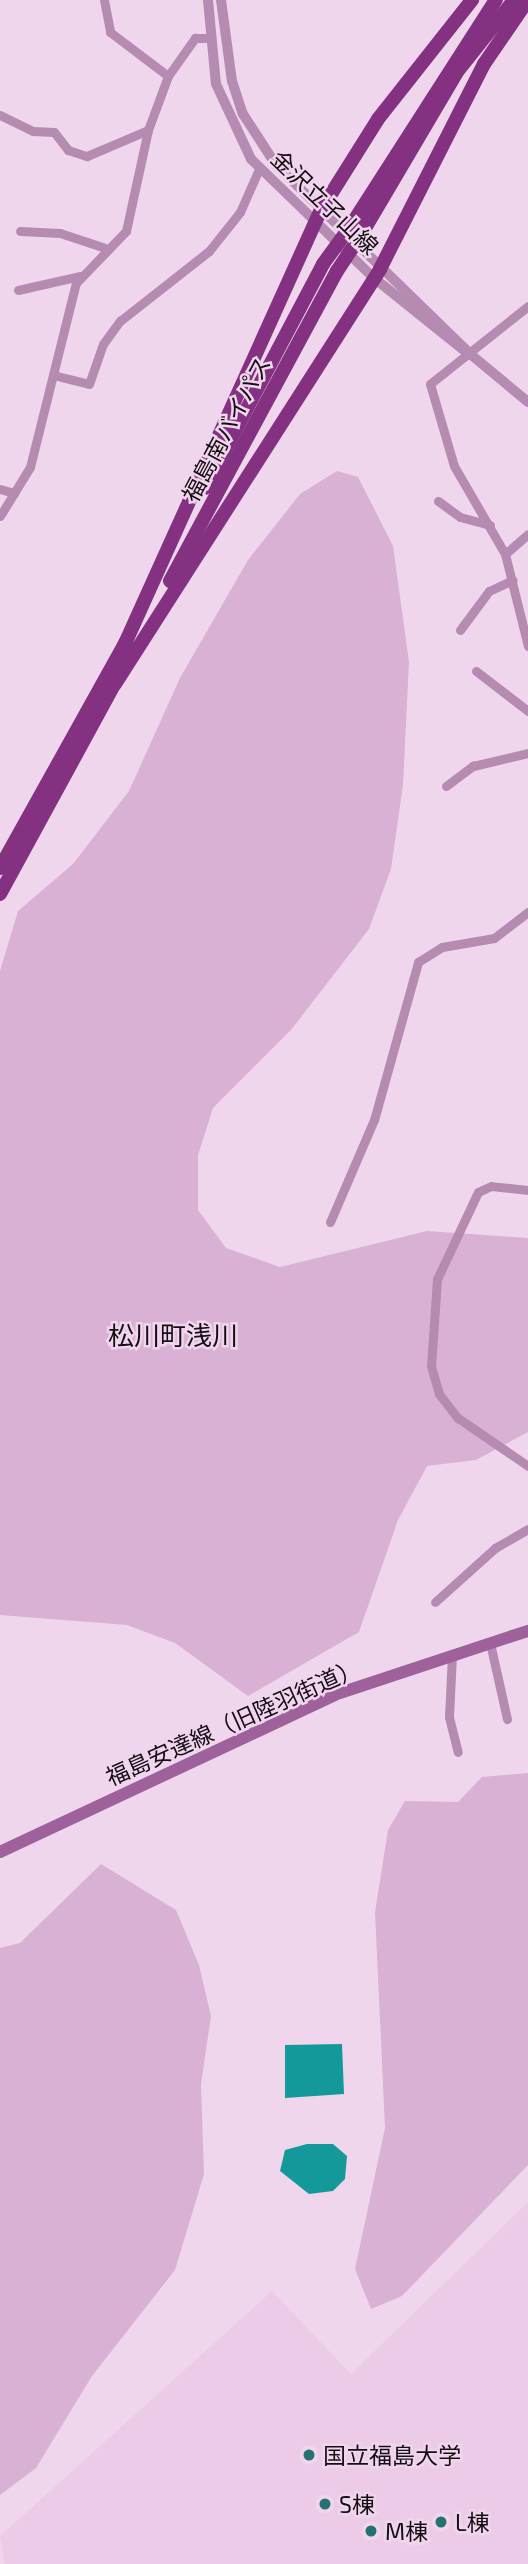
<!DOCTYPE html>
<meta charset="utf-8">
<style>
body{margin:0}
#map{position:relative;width:528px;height:2564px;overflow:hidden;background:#f0d6ed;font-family:"Exo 2","Noto Sans JP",sans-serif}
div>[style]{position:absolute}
.built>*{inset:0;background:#ebcbe8}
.green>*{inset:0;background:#d8b1d5}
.water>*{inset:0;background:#13999a}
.minor>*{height:9px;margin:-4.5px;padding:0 4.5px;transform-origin:4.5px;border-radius:4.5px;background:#b58bb2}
.tertiary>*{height:10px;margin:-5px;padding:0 5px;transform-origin:5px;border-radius:5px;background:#b58bb2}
.secondary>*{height:12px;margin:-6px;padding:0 6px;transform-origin:6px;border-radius:6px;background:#9e619b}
.trunk>*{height:14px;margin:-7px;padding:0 7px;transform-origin:7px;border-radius:7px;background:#843182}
.trunk-bridge>*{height:14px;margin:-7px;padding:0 7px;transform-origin:7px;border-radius:7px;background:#843182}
.dots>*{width:19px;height:19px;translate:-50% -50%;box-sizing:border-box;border:4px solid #f0d6ed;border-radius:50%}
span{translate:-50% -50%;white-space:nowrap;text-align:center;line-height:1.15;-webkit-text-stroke:5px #f0d6ed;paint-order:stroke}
.street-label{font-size:23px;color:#160d15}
.poi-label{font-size:23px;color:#160d15}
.left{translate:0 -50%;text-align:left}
.quarter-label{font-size:26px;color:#160d15}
</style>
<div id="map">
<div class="built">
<i style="clip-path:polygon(528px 2202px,528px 2564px,5px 2564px,0 2536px,272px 2291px,351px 2374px)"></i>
</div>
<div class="green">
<i style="clip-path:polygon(337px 471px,358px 477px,393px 546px,409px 662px,403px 785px,391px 869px,369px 929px,291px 1030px,213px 1108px,198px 1155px,198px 1210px,226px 1248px,280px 1267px,427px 1231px,528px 1238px,528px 1432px,476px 1460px,427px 1466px,398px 1520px,359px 1632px,248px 1696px,175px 1643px,127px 1625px,0 1615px,0 971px,18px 911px,73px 864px,129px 791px,180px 678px,248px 560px,300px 494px)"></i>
<i style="clip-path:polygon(528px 1773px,528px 2165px,402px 2296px,371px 2309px,355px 2269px,385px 2128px,375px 1912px,388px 1830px,405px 1801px,458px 1802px,482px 1777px)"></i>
<i style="clip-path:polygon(101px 1864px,176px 1910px,199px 1965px,211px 2016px,201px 2084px,204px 2174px,175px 2270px,92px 2376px,36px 2468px,0 2495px,0 1948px,20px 1943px)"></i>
</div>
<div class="water">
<i style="clip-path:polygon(342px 2044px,344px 2094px,285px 2098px,285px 2045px)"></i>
<i style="clip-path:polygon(307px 2144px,333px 2144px,347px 2156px,345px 2179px,333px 2191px,309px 2194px,280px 2171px,285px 2150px)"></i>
</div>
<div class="minor">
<i style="left:104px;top:0;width:33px;rotate:79deg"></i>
<i style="left:110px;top:32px;width:73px;rotate:37.2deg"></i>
<i style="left:0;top:115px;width:37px;rotate:26deg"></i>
<i style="left:33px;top:131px;width:21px;rotate:3deg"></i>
<i style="left:54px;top:132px;width:23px;rotate:52deg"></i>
<i style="left:68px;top:150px;width:20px;rotate:18deg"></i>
<i style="left:87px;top:156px;width:66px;rotate:-23.1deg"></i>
<i style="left:20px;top:231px;width:40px;rotate:2.9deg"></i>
<i style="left:60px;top:233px;width:47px;rotate:18.4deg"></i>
<i style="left:18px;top:290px;width:64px;rotate:-12.7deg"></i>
<i style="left:528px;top:306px;width:125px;rotate:141.5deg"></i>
<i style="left:430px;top:384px;width:85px;rotate:73.7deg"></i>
<i style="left:454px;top:466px;width:102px;rotate:59.9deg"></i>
<i style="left:505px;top:554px;width:95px;rotate:76deg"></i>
<i style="left:53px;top:375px;width:37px;rotate:14deg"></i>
<i style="left:89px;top:384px;width:42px;rotate:-70.7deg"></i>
<i style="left:103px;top:344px;width:29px;rotate:-54deg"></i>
<i style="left:120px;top:321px;width:113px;rotate:-38.2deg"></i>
<i style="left:209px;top:251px;width:50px;rotate:-51.5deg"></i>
<i style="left:240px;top:212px;width:47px;rotate:-66.2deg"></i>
<i style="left:0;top:489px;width:15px;rotate:16deg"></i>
<i style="left:438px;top:501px;width:27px;rotate:36deg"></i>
<i style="left:460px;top:517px;width:31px;rotate:15deg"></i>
<i style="left:0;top:516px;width:57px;rotate:-58.5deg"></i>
<i style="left:30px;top:467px;width:190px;rotate:-76deg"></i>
<i style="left:76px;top:283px;width:72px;rotate:-46.1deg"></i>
<i style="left:126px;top:231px;width:103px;rotate:-77.7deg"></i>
<i style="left:148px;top:130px;width:58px;rotate:-69.7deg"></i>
<i style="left:168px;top:76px;width:47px;rotate:-54.6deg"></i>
<i style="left:195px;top:38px;width:13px"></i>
<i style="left:505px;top:554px;width:30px;rotate:-41deg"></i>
<i style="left:460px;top:630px;width:49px;rotate:-53.4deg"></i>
<i style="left:489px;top:591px;width:26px;rotate:-25deg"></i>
<i style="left:476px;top:671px;width:66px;rotate:37.6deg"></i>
<i style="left:446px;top:786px;width:34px;rotate:-37deg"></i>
<i style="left:473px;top:766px;width:57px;rotate:-13.3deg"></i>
<i style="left:528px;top:1190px;width:37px;rotate:-174deg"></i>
<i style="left:491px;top:1186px;width:14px;rotate:155deg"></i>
<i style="left:478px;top:1192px;width:96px;rotate:115.2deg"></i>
<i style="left:437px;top:1279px;width:87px;rotate:93.9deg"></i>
<i style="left:431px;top:1366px;width:29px;rotate:74deg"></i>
<i style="left:439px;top:1394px;width:31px;rotate:52deg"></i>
<i style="left:458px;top:1418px;width:85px;rotate:34.4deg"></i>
<i style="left:330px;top:1222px;width:111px;rotate:-66.7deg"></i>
<i style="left:374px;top:1120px;width:164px;rotate:-74.4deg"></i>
<i style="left:418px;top:962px;width:28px;rotate:-32deg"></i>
<i style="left:442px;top:947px;width:53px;rotate:-9.8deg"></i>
<i style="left:494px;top:938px;width:43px;rotate:-37.4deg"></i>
<i style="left:435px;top:1602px;width:81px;rotate:-42deg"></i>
<i style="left:495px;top:1548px;width:38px;rotate:-30deg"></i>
<i style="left:490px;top:1643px;width:78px;rotate:77.4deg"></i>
<i style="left:452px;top:1655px;width:62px;rotate:92.8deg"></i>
<i style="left:449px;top:1717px;width:36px;rotate:76deg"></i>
</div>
<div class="tertiary">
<i style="left:208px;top:0;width:84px;rotate:84.6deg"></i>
<i style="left:216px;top:84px;width:83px;rotate:65deg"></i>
<i style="left:251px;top:159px;width:171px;rotate:44.1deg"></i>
<i style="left:374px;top:278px;width:118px;rotate:38.8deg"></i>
<i style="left:221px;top:0;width:82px;rotate:82.3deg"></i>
<i style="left:232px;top:81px;width:35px;rotate:72deg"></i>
<i style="left:243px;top:114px;width:61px;rotate:57.1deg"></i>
<i style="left:276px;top:165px;width:269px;rotate:44.2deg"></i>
<i style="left:469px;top:353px;width:77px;rotate:39.7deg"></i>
</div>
<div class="secondary">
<i style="left:0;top:1852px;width:375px;rotate:-25.1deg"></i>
<i style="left:340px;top:1693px;width:198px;rotate:-18.3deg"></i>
</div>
<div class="trunk">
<i style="left:350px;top:227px;width:270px;rotate:-57.3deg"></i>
<i style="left:361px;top:235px;width:189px;rotate:-59.5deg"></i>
<i style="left:457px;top:72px;width:92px;rotate:-51.6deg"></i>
<i style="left:205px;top:488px;width:253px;rotate:-62.2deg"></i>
<i style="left:170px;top:581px;width:352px;rotate:-61.7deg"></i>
<i style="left:123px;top:648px;width:481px;rotate:-65.7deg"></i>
<i style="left:321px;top:210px;width:107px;rotate:-57.9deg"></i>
<i style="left:378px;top:119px;width:152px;rotate:-51.7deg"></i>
<i style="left:115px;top:684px;width:492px;rotate:-57.4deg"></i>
<i style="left:380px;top:269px;width:230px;rotate:-63.1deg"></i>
<i style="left:484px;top:64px;width:78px;rotate:-55.5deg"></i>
<i style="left:0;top:868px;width:261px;rotate:-60.9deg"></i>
<i style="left:0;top:894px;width:248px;rotate:-61.4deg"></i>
</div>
<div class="trunk-bridge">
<i style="left:323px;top:264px;width:46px;rotate:-53.9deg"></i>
<i style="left:337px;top:271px;width:43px;rotate:-56.3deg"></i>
</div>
<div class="dots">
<i style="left:309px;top:2455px;background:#267172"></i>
<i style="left:325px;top:2504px;background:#267172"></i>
<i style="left:441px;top:2522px;background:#267172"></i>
<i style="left:371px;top:2531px;background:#267172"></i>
</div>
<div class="street-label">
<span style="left:325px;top:202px;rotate:44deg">金沢立子山線</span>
<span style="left:226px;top:429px;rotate:-62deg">福島南バイパス</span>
<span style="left:233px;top:1722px;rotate:-24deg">福島安達線（旧陸羽街道）</span>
</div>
<div class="poi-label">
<span class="left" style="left:323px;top:2455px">国立福島大学</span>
<span class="left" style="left:339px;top:2504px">S棟</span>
<span class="left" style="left:455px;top:2522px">L棟</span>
<span class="left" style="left:385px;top:2531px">M棟</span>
</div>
<div class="quarter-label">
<span style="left:173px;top:1335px">松川町浅川</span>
</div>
</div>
